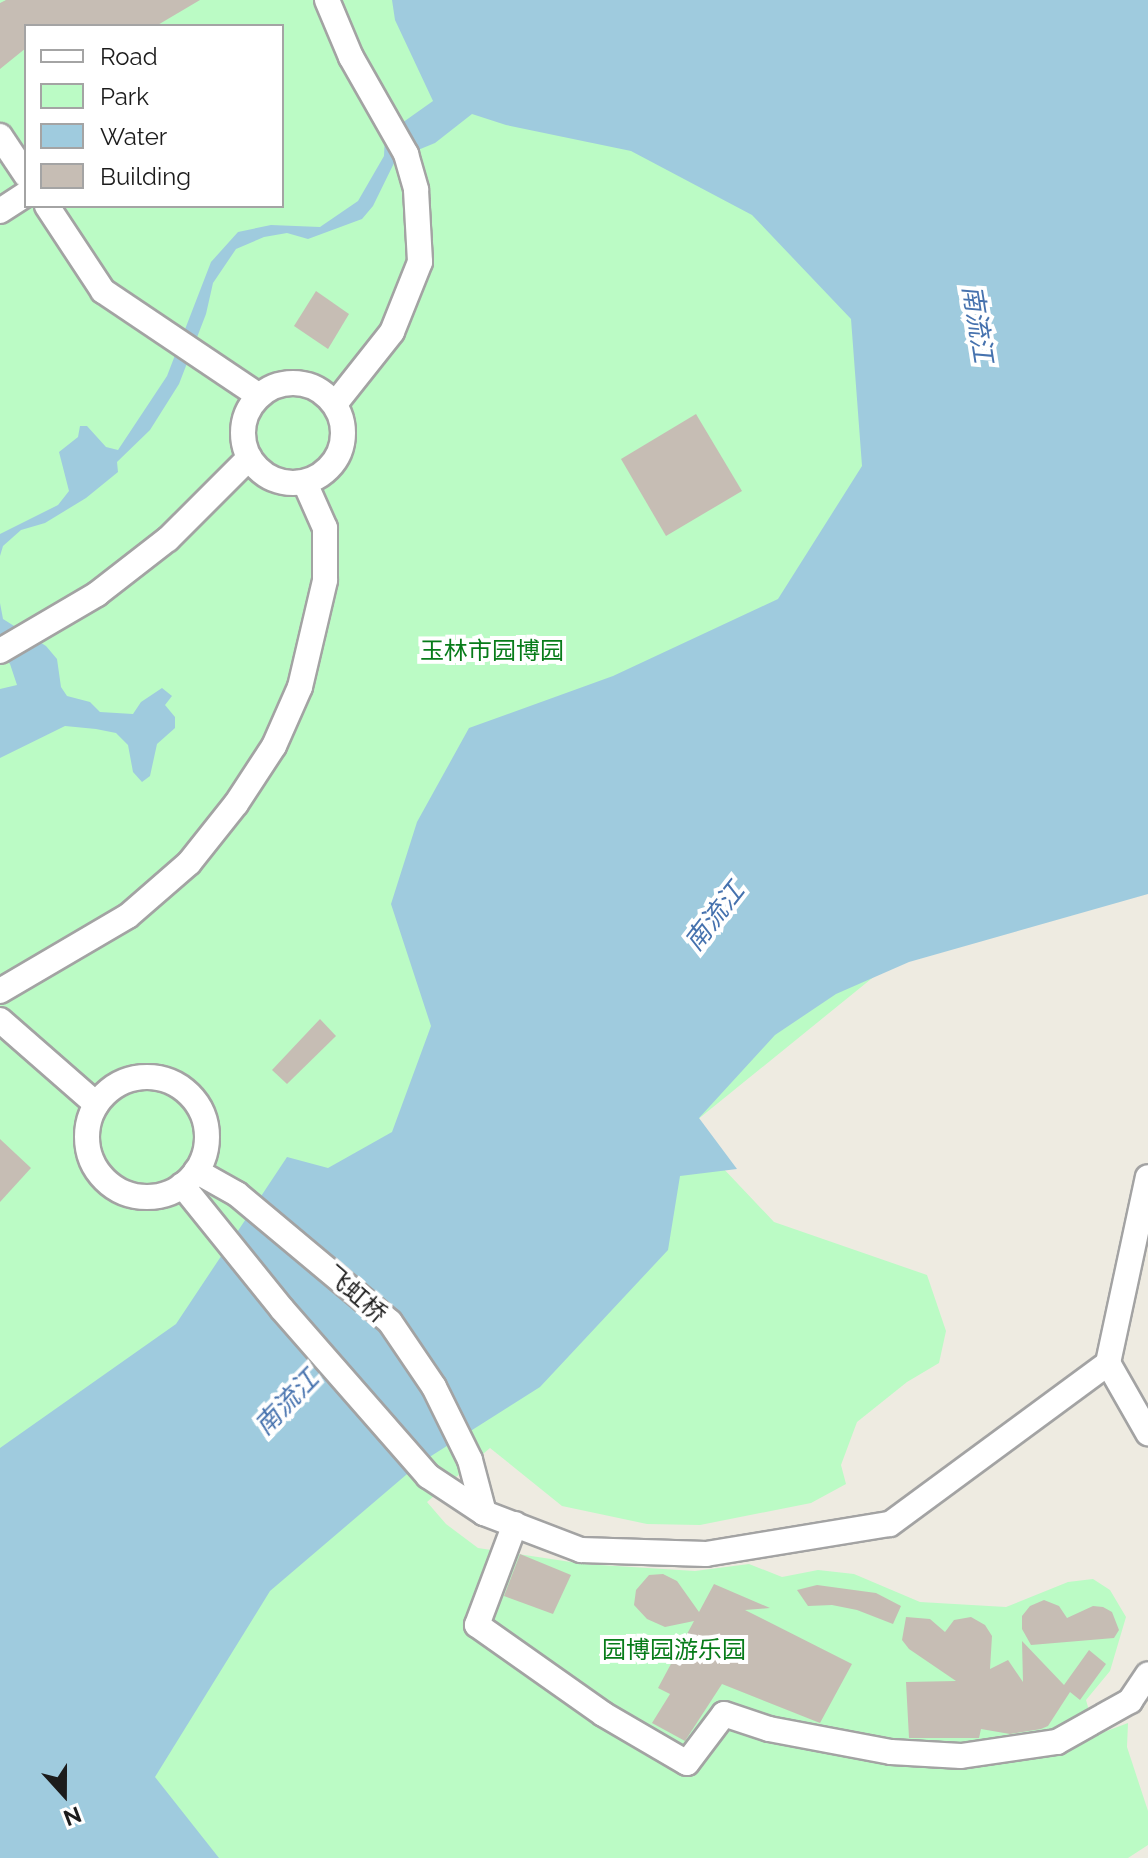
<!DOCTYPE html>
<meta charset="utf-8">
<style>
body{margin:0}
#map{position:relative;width:1148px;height:1858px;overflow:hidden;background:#eeebe1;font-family:Raleway,"Noto Sans SC",sans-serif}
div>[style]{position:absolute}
.park>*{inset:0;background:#bbfbc5}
.water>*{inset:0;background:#9fcbde}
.building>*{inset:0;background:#c6bdb4}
.roads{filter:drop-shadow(2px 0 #a3a3a3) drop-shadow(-2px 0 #a3a3a3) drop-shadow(0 2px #a3a3a3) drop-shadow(0 -2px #a3a3a3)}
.street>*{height:24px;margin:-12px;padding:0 12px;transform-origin:12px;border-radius:12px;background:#fff}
.street>.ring{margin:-12px;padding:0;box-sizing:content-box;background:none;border:24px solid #fff;border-radius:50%}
span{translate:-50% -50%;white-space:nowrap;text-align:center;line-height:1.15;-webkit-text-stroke:8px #fff;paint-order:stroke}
.park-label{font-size:24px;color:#087c1a}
.street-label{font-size:24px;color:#1c1c1c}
.water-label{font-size:26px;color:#4672ae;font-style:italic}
.legend{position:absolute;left:24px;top:24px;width:260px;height:184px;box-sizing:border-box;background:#fff;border:2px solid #a4a4a4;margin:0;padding:10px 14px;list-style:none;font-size:24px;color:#1c1c1c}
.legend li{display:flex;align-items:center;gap:16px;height:40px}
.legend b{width:40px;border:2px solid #a4a4a4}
.north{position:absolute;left:24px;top:1754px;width:80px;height:80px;-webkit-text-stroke:6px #fff;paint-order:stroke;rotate:159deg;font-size:22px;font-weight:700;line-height:32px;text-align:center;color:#1c1c1c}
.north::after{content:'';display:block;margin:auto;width:28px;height:36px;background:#1c1c1c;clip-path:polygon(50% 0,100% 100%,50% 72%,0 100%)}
</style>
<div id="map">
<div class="park">
<i style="clip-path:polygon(evenodd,0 0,1148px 0,913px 945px,686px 1129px,774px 1222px,927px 1275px,946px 1331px,939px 1363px,907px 1382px,857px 1422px,841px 1465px,846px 1484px,811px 1503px,700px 1525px,647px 1524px,562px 1506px,490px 1448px,427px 1502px,446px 1524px,478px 1548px,584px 1564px,695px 1571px,749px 1564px,782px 1577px,818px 1570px,854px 1574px,920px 1602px,1006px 1607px,1068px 1582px,1093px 1579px,1110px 1590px,1126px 1617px,1110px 1671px,1086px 1700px,1096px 1735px,1128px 1723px,1127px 1747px,1148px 1811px,1148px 1845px,1128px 1858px,0 1858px,0 0,26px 26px,282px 26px,282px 206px,26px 206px,26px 26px)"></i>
</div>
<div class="water">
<i style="clip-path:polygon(392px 0,1148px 0,1148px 894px,909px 962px,836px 994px,775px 1035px,699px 1118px,737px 1169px,680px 1176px,668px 1250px,540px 1387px,420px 1463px,270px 1591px,155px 1777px,219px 1858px,0 1858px,0 1448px,176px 1324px,287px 1157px,328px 1168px,392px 1132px,431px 1026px,391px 904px,417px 822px,469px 728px,613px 676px,778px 599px,862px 466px,851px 319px,752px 215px,631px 151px,506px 125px,472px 114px,435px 143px,396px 159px,373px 206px,362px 219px,308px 239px,287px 233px,264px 237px,236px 249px,213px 283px,206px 314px,179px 384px,150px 430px,117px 462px,118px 472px,86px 498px,45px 523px,21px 530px,3px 546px,0 556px,0 534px,58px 505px,69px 491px,59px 452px,78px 437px,80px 426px,87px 426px,106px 447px,118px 450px,167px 376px,211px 262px,238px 232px,271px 225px,320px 227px,358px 201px,384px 156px,385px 135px,433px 101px,395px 20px)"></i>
<i style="clip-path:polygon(0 603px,3px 619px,46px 646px,57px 659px,61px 687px,67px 696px,90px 702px,100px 712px,133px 714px,141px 702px,162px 688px,172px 696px,165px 705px,175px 717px,175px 728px,157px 744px,150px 776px,142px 782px,133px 772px,128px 745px,116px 733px,96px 729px,65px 726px,0 758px,0 689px,17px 685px,10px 664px,0 651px)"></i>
</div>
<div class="building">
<i style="clip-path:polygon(6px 0,200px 0,156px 26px,26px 26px,26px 48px,0 69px,0 3px)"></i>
<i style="clip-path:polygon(316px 291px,349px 314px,328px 349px,294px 326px)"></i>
<i style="clip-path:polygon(696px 414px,742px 491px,666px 536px,621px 459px)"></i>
<i style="clip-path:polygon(320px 1019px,336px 1036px,287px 1084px,272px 1070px)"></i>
<i style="clip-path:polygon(0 1139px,31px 1168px,0 1202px)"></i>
<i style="clip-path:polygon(520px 1554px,571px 1575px,553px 1614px,504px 1596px)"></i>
<i style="clip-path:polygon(663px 1574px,677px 1581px,699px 1612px,714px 1584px,770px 1608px,745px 1610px,852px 1664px,820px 1723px,722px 1684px,685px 1741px,652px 1723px,670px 1694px,658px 1688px,694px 1621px,665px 1627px,647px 1619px,634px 1605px,636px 1590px,649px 1575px)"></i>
<i style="clip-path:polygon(817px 1585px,876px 1593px,901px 1606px,893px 1624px,857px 1610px,832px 1605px,808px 1606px,797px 1590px)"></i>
<i style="clip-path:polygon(1044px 1600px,1059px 1606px,1067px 1618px,1093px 1606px,1103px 1607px,1112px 1612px,1119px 1630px,1114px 1638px,1031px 1645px,1022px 1629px,1022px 1616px,1030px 1606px)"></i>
<i style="clip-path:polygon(906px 1617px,930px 1619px,945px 1632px,954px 1620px,971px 1617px,985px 1625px,992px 1636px,990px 1669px,1008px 1660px,1023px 1682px,1022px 1641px,1064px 1685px,1089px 1650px,1106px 1664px,1080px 1700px,1070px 1692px,1048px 1726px,1041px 1729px,1010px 1734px,981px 1729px,979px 1738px,909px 1738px,906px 1682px,956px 1681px,909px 1649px,902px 1640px)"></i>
</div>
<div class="roads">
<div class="street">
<i style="left:327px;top:0;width:62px;rotate:67.2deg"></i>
<i style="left:351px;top:57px;width:112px;rotate:60.4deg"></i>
<i style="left:406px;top:154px;width:37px;rotate:74deg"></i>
<i style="left:416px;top:190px;width:72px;rotate:86.8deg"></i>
<i style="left:420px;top:262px;width:75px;rotate:111.8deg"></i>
<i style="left:392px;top:332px;width:92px;rotate:128.4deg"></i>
<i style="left:0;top:136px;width:47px;rotate:56.3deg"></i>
<i style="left:47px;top:206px;width:102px;rotate:56.6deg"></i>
<i style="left:103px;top:291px;width:188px;rotate:33.9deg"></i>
<i style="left:0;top:211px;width:31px;rotate:-33deg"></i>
<i class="ring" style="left:243px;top:383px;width:76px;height:76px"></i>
<i style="left:0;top:651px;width:113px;rotate:-30.4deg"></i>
<i style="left:97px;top:594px;width:90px;rotate:-37.8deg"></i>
<i style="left:168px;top:539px;width:115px;rotate:-45deg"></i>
<i style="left:0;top:991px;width:148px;rotate:-30.4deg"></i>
<i style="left:128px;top:916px;width:81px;rotate:-41deg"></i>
<i style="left:189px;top:863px;width:75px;rotate:-51.5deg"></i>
<i style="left:236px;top:804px;width:69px;rotate:-56.8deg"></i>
<i style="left:274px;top:746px;width:64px;rotate:-66.2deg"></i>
<i style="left:300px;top:687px;width:110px;rotate:-76.8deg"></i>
<i style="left:325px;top:580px;width:52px;rotate:-90deg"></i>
<i style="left:325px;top:528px;width:49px;rotate:-114deg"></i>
<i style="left:0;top:1020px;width:128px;rotate:41.2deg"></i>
<i class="ring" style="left:87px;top:1077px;width:96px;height:96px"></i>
<i style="left:196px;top:1171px;width:47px;rotate:29.3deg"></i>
<i style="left:237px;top:1194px;width:199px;rotate:39.9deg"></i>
<i style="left:390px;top:1322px;width:78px;rotate:55.9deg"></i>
<i style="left:434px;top:1387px;width:81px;rotate:63.7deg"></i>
<i style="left:470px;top:1460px;width:55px;rotate:75.2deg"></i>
<i style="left:182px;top:1185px;width:159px;rotate:51.1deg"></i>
<i style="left:282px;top:1309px;width:222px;rotate:48.8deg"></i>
<i style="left:428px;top:1476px;width:67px;rotate:33.5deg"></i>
<i style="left:484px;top:1513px;width:104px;rotate:20.9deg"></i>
<i style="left:581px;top:1550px;width:125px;rotate:1.8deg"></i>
<i style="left:706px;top:1554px;width:186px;rotate:-9.3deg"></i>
<i style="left:890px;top:1524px;width:271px;rotate:-36.4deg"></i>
<i style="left:1108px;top:1363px;width:190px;rotate:-77.9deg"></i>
<i style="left:1108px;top:1363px;width:81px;rotate:60.3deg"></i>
<i style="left:515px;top:1524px;width:108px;rotate:110.6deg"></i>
<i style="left:477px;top:1625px;width:154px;rotate:35.2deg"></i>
<i style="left:603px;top:1714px;width:97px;rotate:30.3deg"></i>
<i style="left:687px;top:1763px;width:61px;rotate:-52.9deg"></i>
<i style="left:724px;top:1714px;width:47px;rotate:18.4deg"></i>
<i style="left:769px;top:1729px;width:124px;rotate:10.7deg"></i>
<i style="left:891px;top:1752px;width:70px;rotate:3.3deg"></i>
<i style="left:961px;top:1756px;width:97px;rotate:-8.3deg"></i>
<i style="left:1057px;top:1742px;width:84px;rotate:-29.3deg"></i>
<i style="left:1130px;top:1701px;width:32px;rotate:-56deg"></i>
</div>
</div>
<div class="park-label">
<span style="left:492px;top:651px">玉林市园博园</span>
<span style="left:674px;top:1650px">园博园游乐园</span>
</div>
<div class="street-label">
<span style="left:356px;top:1294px;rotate:41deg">飞虹桥</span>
</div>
<div class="water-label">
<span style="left:977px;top:324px;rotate:81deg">南流江</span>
<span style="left:715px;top:917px;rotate:-52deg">南流江</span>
<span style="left:287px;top:1403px;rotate:-46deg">南流江</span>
</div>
<ul class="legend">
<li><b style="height:10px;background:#fff"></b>Road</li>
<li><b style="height:22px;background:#bbfbc5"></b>Park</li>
<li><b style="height:22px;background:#9fcbde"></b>Water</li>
<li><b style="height:22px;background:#c6bdb4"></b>Building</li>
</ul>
<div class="north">N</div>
</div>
